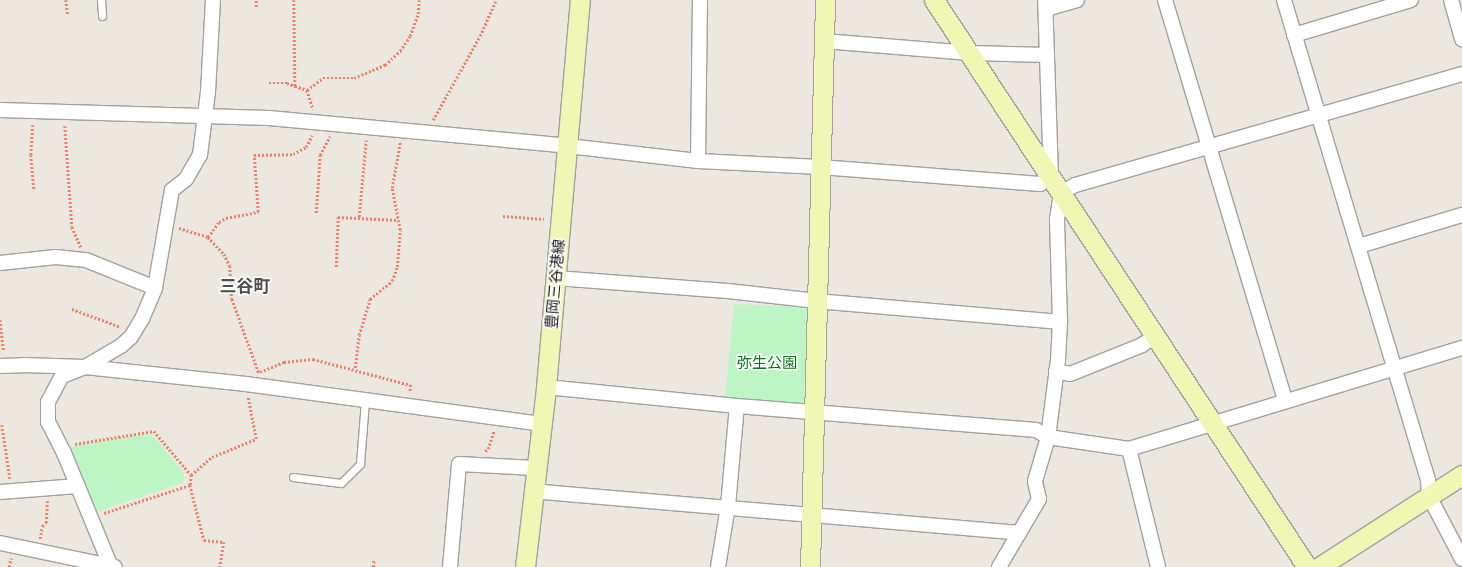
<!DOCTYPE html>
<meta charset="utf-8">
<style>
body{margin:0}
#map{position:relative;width:1462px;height:567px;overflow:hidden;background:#ece8e0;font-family:"PT Sans Narrow","Noto Sans JP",sans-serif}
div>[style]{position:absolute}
.park>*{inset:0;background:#bdf6c4}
.path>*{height:2.5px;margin-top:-1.25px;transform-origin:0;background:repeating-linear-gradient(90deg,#f37e6a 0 2px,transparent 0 4px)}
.roads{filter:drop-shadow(1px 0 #a1a1a1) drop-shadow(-1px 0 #a1a1a1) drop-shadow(0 1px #a1a1a1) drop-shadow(0 -1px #a1a1a1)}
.lane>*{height:7px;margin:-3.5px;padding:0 3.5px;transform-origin:3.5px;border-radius:3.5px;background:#fff}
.street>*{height:14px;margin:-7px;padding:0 7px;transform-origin:7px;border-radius:7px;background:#fff}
.secondary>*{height:19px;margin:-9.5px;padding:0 9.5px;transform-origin:9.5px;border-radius:9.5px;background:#f0f6b4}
span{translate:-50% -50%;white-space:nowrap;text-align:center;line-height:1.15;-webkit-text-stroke:3px #fff;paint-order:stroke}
.street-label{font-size:15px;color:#1a1a1a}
.park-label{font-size:15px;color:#0f721c}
.quarter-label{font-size:17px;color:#4d4d4d;font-weight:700}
</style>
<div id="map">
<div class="park">
<i style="clip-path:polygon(734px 304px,807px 307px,804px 405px,725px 399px)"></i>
<i style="clip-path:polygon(146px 434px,154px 437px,184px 473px,184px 482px,100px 511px,95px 509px,71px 449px,75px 445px)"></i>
</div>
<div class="path">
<i style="left:66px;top:0;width:16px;rotate:83deg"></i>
<i style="left:294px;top:0;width:86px;rotate:89.3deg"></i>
<i style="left:295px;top:86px;width:13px;rotate:18deg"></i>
<i style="left:307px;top:90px;width:20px;rotate:72deg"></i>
<i style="left:256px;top:7px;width:7px;rotate:-90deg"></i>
<i style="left:269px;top:83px;width:18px"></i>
<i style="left:287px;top:83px;width:9px;rotate:21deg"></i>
<i style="left:307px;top:90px;width:20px;rotate:-37deg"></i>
<i style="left:323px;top:78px;width:31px"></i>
<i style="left:354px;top:78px;width:34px;rotate:-23deg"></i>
<i style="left:385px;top:65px;width:21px;rotate:-43deg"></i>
<i style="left:400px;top:51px;width:18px;rotate:-56deg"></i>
<i style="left:410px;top:36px;width:23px;rotate:-70deg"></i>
<i style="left:418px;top:14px;width:14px;rotate:-86deg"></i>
<i style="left:433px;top:120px;width:96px;rotate:-60.8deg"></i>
<i style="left:480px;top:36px;width:39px;rotate:-66deg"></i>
<i style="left:33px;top:125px;width:30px;rotate:94deg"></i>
<i style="left:31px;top:155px;width:36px;rotate:85deg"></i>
<i style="left:65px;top:126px;width:101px;rotate:86deg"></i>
<i style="left:72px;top:227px;width:22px;rotate:66deg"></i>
<i style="left:316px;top:213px;width:58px;rotate:-86.1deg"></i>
<i style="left:320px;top:155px;width:21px;rotate:-62deg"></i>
<i style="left:503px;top:216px;width:41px;rotate:4.2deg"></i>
<i style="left:359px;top:217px;width:77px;rotate:-84.8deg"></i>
<i style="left:179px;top:228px;width:30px;rotate:17deg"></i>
<i style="left:208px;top:237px;width:23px;rotate:47deg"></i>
<i style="left:224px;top:254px;width:13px;rotate:63deg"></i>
<i style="left:230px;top:266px;width:33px;rotate:87deg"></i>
<i style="left:232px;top:299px;width:79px;rotate:70deg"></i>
<i style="left:208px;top:237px;width:19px;rotate:-54deg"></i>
<i style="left:219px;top:222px;width:8px;rotate:-30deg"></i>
<i style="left:226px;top:218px;width:33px;rotate:-11deg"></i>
<i style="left:258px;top:212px;width:57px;rotate:-94deg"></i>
<i style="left:254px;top:155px;width:39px;rotate:-1deg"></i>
<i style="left:293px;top:154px;width:15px;rotate:-28deg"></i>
<i style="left:306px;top:147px;width:13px;rotate:-63deg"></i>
<i style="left:336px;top:267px;width:50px;rotate:-87.7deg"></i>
<i style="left:338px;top:217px;width:60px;rotate:2.9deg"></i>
<i style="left:72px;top:309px;width:52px;rotate:20.2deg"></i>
<i style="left:0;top:320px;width:32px;rotate:83deg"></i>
<i style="left:355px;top:368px;width:33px;rotate:-83deg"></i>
<i style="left:359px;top:335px;width:38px;rotate:-73deg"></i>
<i style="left:370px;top:299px;width:28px;rotate:-39deg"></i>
<i style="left:392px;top:281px;width:15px;rotate:-70deg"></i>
<i style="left:397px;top:267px;width:37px;rotate:-85deg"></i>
<i style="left:400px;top:230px;width:43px;rotate:-100.8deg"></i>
<i style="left:392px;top:188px;width:46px;rotate:-79.9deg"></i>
<i style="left:260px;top:372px;width:26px;rotate:-23deg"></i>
<i style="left:284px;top:362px;width:29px;rotate:-6deg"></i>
<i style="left:313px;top:359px;width:101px;rotate:14.9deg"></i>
<i style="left:411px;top:385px;width:8px;rotate:97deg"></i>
<i style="left:2px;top:425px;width:54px;rotate:81.4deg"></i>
<i style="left:75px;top:444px;width:80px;rotate:-9.3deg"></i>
<i style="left:154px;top:431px;width:57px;rotate:49.9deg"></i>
<i style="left:485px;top:451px;width:4px;rotate:-34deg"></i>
<i style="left:488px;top:449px;width:19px;rotate:-72deg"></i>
<i style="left:190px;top:485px;width:57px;rotate:75.7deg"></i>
<i style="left:204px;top:540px;width:20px;rotate:6deg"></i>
<i style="left:224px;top:542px;width:25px;rotate:99deg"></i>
<i style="left:104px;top:513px;width:90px;rotate:-18deg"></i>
<i style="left:190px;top:485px;width:10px;rotate:-84deg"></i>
<i style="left:191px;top:475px;width:28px;rotate:-41deg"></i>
<i style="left:212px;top:457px;width:48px;rotate:-22.2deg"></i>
<i style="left:256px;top:439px;width:42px;rotate:-101deg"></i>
<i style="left:40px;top:539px;width:13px;rotate:-81deg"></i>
<i style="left:42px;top:526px;width:5px;rotate:-37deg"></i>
<i style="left:46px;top:523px;width:22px;rotate:-87deg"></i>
<i style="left:9px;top:567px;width:9px;rotate:-77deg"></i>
<i style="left:373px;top:567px;width:7px;rotate:-82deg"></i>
</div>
<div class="roads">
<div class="lane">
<i style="left:101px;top:0;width:16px;rotate:86deg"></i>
<i style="left:293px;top:477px;width:48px;rotate:7.1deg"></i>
<i style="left:341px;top:483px;width:27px;rotate:-45deg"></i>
<i style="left:360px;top:464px;width:64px;rotate:-85.5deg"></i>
</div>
<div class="street">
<i style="left:1165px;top:0;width:419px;rotate:73.3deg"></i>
<i style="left:1284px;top:0;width:501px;rotate:73.3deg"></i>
<i style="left:1428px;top:480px;width:16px;rotate:86deg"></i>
<i style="left:1429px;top:496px;width:71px;rotate:62.4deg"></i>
<i style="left:1451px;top:0;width:41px;rotate:74.2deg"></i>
<i style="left:1046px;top:9px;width:32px;rotate:-16deg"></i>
<i style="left:1294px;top:35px;width:122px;rotate:-16.7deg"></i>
<i style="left:824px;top:41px;width:146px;rotate:4.7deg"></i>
<i style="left:970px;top:53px;width:77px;rotate:1.5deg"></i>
<i style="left:0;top:110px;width:269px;rotate:1.7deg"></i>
<i style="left:269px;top:118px;width:300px;rotate:5.3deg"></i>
<i style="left:568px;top:146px;width:131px;rotate:6.6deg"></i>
<i style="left:698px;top:161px;width:122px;rotate:2.8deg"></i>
<i style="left:820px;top:167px;width:221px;rotate:4.4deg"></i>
<i style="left:1040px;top:184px;width:13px;rotate:-32deg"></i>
<i style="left:1051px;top:177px;width:177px;rotate:-91.9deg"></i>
<i style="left:698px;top:161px;width:161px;rotate:-89.3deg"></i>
<i style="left:1359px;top:246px;width:108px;rotate:-16.8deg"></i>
<i style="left:0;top:263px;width:56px;rotate:-6.1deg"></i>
<i style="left:56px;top:257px;width:30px;rotate:6deg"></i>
<i style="left:86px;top:260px;width:74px;rotate:22.1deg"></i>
<i style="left:556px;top:278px;width:172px;rotate:4.3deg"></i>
<i style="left:728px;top:291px;width:90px;rotate:6.4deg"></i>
<i style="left:817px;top:301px;width:244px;rotate:4.9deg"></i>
<i style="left:0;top:366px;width:24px;rotate:-2deg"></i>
<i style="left:24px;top:365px;width:61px;rotate:1.9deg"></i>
<i style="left:85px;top:367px;width:162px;rotate:6deg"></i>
<i style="left:246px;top:384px;width:298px;rotate:7.7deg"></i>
<i style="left:1056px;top:371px;width:14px;rotate:12deg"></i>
<i style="left:1070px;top:374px;width:78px;rotate:-21.9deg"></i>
<i style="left:1142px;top:345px;width:16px;rotate:-35deg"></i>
<i style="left:546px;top:387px;width:192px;rotate:5.7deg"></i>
<i style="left:737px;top:406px;width:300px;rotate:4.6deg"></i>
<i style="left:1036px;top:430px;width:14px;rotate:30deg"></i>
<i style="left:1048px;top:437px;width:82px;rotate:8.4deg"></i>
<i style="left:1129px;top:449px;width:348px;rotate:-16.9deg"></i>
<i style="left:1129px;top:449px;width:122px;rotate:76.2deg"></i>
<i style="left:532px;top:491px;width:489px;rotate:4.9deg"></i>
<i style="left:0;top:492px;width:78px;rotate:-4.4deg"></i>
<i style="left:0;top:543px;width:117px;rotate:11.8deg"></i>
<i style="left:111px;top:567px;width:123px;rotate:-112.4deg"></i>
<i style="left:64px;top:453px;width:35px;rotate:-117deg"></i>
<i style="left:48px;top:422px;width:20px;rotate:-90deg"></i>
<i style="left:48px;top:402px;width:30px;rotate:-62deg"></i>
<i style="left:62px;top:376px;width:25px;rotate:-21deg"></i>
<i style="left:85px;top:367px;width:42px;rotate:-30.3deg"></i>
<i style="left:121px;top:346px;width:13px;rotate:-42deg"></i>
<i style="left:131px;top:337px;width:21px;rotate:-59deg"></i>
<i style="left:142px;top:319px;width:34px;rotate:-67deg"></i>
<i style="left:155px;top:288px;width:99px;rotate:-80.2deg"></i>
<i style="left:172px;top:190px;width:18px;rotate:-38deg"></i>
<i style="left:186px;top:179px;width:28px;rotate:-60deg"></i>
<i style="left:200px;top:155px;width:64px;rotate:-82.8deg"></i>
<i style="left:208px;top:92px;width:92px;rotate:-86.9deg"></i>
<i style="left:450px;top:567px;width:103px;rotate:-85deg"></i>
<i style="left:459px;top:464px;width:76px;rotate:3deg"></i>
<i style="left:718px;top:567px;width:62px;rotate:-80.7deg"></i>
<i style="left:728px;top:506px;width:100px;rotate:-84.9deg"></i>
<i style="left:999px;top:567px;width:79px;rotate:-59.5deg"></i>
<i style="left:1039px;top:499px;width:18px;rotate:-103deg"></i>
<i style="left:1035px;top:481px;width:46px;rotate:-73.5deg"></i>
<i style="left:1048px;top:437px;width:78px;rotate:-82.6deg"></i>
<i style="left:1058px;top:360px;width:38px;rotate:-87deg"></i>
<i style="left:1060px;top:322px;width:103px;rotate:-91.7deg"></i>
<i style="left:1057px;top:219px;width:26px;rotate:-81deg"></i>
<i style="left:1061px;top:193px;width:16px;rotate:-30deg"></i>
<i style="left:1075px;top:185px;width:403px;rotate:-16deg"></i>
</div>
<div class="secondary">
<i style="left:934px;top:0;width:679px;rotate:56.66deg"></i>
<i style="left:525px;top:567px;width:181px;rotate:-83.3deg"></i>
<i style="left:546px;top:387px;width:388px;rotate:-85deg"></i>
<i style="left:810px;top:567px;width:567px;rotate:-88.48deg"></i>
<i style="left:1319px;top:567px;width:170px;rotate:-32.8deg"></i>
</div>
</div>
<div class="street-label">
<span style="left:555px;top:284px;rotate:-85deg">豊岡三谷港線</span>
</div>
<div class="park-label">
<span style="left:767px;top:363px">弥生公園</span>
</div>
<div class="quarter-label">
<span style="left:245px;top:287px">三谷町</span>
</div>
</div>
